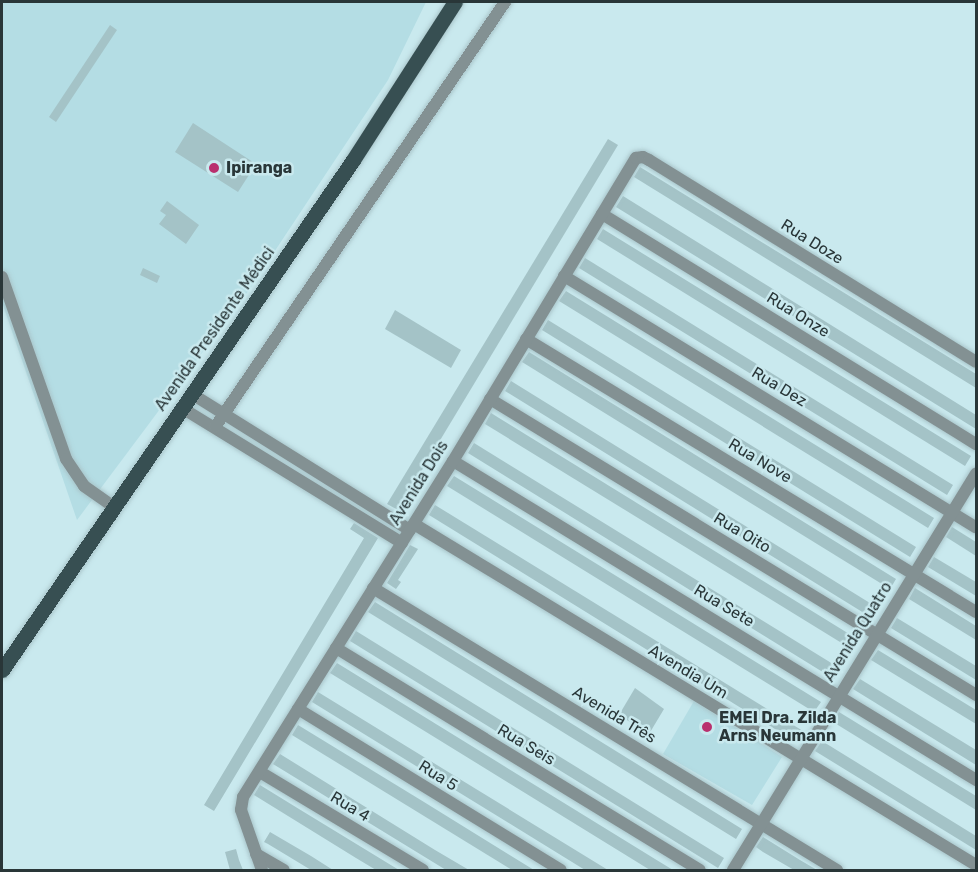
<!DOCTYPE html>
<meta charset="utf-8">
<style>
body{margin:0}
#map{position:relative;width:978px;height:872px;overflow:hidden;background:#c9e9ee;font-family:Rubik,sans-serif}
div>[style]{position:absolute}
.built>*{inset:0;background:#b4dde4}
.building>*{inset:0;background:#a4c3c7}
.roads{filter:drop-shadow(0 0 2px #a9c5ca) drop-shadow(0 0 2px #a9c5ca)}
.minor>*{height:12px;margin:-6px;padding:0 6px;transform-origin:6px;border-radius:6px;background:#839193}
.primary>*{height:15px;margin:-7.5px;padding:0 7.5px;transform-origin:7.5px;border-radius:7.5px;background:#374f52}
.dots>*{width:16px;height:16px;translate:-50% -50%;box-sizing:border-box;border:3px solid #c9e9ee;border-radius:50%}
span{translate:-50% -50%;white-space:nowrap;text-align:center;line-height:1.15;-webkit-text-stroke:5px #c9e9ee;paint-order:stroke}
.poi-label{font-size:16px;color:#293638;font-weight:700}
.left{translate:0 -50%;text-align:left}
.street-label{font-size:16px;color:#293638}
.frame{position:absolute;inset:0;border:3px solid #293638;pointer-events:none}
</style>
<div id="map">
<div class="built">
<i style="clip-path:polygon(2px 2px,426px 2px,388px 80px,249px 290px,77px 520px,2px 302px)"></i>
<i style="clip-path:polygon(694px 701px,782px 757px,752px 805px,663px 754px)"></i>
</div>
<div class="building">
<i style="clip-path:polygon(110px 25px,117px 30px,56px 122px,49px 117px)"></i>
<i style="clip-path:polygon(193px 123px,256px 164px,238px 192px,175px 152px)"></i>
<i style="clip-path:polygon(608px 139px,618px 145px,398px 510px,387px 504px)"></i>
<i style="clip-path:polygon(640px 167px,976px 374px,976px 388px,634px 177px)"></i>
<i style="clip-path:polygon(623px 196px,976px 415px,976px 429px,616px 207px)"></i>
<i style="clip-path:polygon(167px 201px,199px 225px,186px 244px,159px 224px,166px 215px,160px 211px)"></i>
<i style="clip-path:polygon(603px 229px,971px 456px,965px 466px,597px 239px)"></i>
<i style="clip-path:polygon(585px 258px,953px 485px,947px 495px,579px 268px)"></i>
<i style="clip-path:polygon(143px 268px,160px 276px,157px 283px,140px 275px)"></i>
<i style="clip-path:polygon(566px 291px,934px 518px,928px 528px,559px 301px)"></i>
<i style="clip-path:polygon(395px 310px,461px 350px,451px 368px,385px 329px)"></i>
<i style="clip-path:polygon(548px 320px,916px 547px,910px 557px,542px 330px)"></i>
<i style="clip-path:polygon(529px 352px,896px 579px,890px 589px,522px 362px)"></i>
<i style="clip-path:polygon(511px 381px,878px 608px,872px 618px,505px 391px)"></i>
<i style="clip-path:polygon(491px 413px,859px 640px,853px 650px,485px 424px)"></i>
<i style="clip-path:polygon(474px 443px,841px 669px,834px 679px,468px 453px)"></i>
<i style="clip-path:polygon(454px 476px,821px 702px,814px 712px,447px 486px)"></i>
<i style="clip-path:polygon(435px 505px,803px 731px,796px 742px,429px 515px)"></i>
<i style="clip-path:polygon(354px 523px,378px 538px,214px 811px,204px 805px,364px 538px,350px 529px)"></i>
<i style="clip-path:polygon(952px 527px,976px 542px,976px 556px,946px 537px)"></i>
<i style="clip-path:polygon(410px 545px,418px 549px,398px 580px,401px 582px,396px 589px,387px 583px)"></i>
<i style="clip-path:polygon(934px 557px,976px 582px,976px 596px,928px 567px)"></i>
<i style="clip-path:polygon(915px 588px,976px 626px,976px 640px,909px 599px)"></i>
<i style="clip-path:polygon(375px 602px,742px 829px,736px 839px,368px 612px)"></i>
<i style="clip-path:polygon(897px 618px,976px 666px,976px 680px,891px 628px)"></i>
<i style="clip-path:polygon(356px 631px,724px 858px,718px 868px,350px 641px)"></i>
<i style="clip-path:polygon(878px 650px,976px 710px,976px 724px,871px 660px)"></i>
<i style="clip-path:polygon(337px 663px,655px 859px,673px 870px,650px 870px,431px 735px,330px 673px)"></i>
<i style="clip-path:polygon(860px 679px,976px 750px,976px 765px,853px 689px)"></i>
<i style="clip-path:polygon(635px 688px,664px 709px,649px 734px,619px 715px)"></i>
<i style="clip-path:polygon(318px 692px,476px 789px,608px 870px,585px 870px,312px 702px)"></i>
<i style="clip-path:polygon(839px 712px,976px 796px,976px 810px,833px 722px)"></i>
<i style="clip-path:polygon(298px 725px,424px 802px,534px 870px,512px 870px,292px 735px)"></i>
<i style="clip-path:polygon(822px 741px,976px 836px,976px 850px,815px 751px)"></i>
<i style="clip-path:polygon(280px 754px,435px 850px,469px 870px,446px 870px,273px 764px)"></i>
<i style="clip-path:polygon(260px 785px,299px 809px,399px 870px,376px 870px,356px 858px,254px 795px)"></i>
<i style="clip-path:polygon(270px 832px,311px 856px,333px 870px,311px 870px,268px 844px,264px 842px)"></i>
<i style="clip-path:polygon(763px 837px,800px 860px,817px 870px,794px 870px,763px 852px,756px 847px)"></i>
<i style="clip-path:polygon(236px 849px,239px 860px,243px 870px,230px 870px,225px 852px)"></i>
</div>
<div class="roads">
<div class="minor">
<i style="left:602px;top:214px;width:439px;rotate:31.6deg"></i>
<i style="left:564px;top:276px;width:482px;rotate:31.4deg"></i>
<i style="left:2px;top:277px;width:193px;rotate:70.6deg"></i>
<i style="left:66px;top:459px;width:32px;rotate:56deg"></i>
<i style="left:84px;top:486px;width:35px;rotate:35deg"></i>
<i style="left:526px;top:339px;width:526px;rotate:31.24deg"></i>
<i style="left:192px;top:394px;width:257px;rotate:32deg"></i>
<i style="left:490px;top:399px;width:569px;rotate:31.34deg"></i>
<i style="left:182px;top:408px;width:258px;rotate:31.5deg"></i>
<i style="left:215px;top:427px;width:515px;rotate:-55.69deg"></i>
<i style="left:453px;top:461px;width:613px;rotate:31.38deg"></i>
<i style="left:414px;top:524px;width:657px;rotate:31.25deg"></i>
<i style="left:373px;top:588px;width:543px;rotate:31.29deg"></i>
<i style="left:336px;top:648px;width:426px;rotate:31.4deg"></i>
<i style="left:298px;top:709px;width:308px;rotate:31.5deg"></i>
<i style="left:260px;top:772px;width:190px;rotate:31deg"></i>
<i style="left:256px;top:854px;width:32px;rotate:30deg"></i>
<i style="left:262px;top:870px;width:64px;rotate:-109.3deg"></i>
<i style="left:241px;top:810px;width:13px;rotate:-81deg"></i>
<i style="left:243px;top:797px;width:396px;rotate:-58deg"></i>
<i style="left:453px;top:461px;width:354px;rotate:-58.9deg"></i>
<i style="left:636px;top:158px;width:7px;rotate:-8deg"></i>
<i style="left:643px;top:157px;width:7px;rotate:27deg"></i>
<i style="left:649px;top:160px;width:384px;rotate:31.7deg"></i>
<i style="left:733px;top:870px;width:465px;rotate:-58.5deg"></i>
</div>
<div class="primary">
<i style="left:2px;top:670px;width:619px;rotate:-55.46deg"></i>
<i style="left:353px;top:160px;width:188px;rotate:-57.2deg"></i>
</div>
</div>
<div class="dots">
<i style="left:214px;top:168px;background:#b9306e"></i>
<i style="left:707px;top:727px;background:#b9306e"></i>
</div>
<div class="poi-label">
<span class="left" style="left:226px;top:168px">Ipiranga</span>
<span class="left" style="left:719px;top:727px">EMEI Dra. Zilda<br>Arns Neumann</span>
</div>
<div class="street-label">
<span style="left:812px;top:242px;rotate:32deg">Rua Doze</span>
<span style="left:798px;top:315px;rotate:32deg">Rua Onze</span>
<span style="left:215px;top:329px;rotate:-55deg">Avenida Presidente Médici</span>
<span style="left:779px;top:387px;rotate:31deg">Rua Dez</span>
<span style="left:760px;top:461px;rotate:31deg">Rua Nove</span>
<span style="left:419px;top:483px;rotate:-58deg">Avenida Dois</span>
<span style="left:742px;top:533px;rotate:31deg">Rua Oito</span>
<span style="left:724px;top:606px;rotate:31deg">Rua Sete</span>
<span style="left:858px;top:632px;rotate:-58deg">Avenida Quatro</span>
<span style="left:688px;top:672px;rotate:31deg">Avendia Um</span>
<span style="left:614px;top:715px;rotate:31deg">Avenida Três</span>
<span style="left:526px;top:745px;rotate:31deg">Rua Seis</span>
<span style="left:438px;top:776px;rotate:32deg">Rua 5</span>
<span style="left:350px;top:807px;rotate:31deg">Rua 4</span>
</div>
<div class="frame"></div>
</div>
